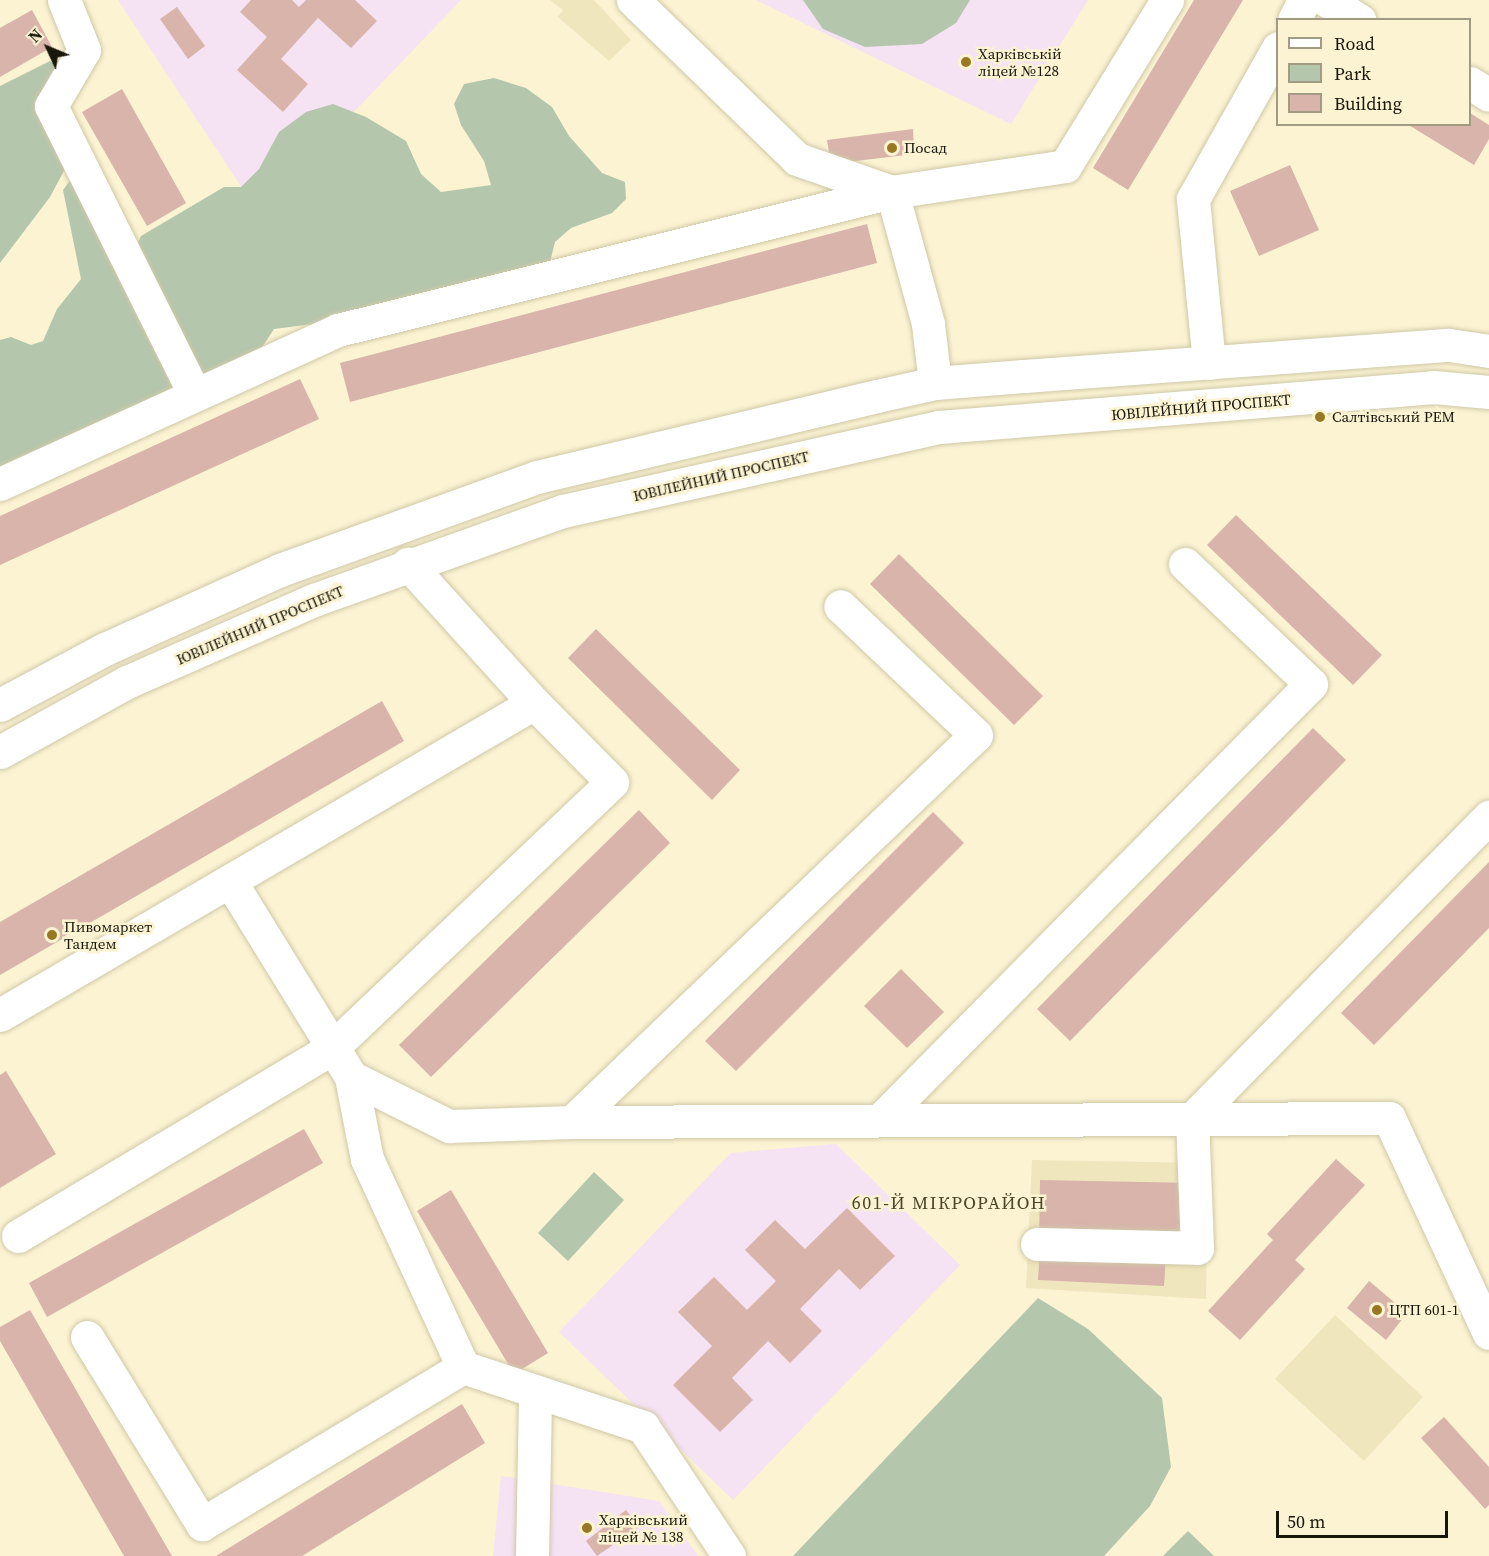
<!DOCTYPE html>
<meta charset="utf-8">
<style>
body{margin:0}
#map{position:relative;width:1489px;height:1556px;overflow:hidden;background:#fbf3d2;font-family:"Source Serif 4",serif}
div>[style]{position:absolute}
.built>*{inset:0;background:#f0e6bd}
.education>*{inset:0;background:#f5e2f3}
.green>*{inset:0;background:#b4c6ac}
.building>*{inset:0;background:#d8b4ab}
.roads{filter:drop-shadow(0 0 2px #cfc8a7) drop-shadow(0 0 2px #cfc8a7)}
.minor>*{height:33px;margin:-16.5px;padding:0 16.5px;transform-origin:16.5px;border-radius:16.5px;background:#fff}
.major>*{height:33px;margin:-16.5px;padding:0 16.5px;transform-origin:16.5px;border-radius:16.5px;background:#fff}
.dots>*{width:16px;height:16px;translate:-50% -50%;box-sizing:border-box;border:3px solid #fbf3d2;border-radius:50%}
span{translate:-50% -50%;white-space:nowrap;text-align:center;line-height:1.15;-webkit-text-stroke:5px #fbf3d2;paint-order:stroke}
.poi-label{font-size:15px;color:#19170b}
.left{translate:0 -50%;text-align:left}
.street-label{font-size:15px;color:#19170b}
.quarter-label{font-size:18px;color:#4c4629;letter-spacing:1.5px}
.legend{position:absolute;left:1276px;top:18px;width:195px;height:108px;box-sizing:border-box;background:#fbf3d2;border:2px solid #a19b82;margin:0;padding:8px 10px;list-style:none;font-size:18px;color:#19170b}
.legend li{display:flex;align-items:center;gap:12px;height:30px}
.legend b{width:30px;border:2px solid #a19b82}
.north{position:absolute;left:18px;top:18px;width:60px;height:60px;-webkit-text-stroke:4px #fbf3d2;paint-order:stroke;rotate:314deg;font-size:16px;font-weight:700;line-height:24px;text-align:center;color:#19170b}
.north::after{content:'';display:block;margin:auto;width:21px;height:27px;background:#19170b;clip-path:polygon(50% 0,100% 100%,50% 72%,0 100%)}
.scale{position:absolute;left:1276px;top:1511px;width:172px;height:27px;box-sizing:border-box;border:3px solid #19170b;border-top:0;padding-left:8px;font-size:18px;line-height:21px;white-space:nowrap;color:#19170b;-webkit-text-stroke:4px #fbf3d2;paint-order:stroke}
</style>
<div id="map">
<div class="built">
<i style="clip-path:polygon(550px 0,594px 0,631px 40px,609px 61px,558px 17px,563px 10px)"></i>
<i style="clip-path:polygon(1032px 1160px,1208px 1163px,1206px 1299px,1026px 1288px)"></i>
<i style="clip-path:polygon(1335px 1315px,1423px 1397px,1364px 1461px,1275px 1379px)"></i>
</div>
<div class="education">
<i style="clip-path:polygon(118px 0,461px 0,258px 212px)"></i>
<i style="clip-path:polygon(756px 0,1088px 0,1011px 124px)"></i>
<i style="clip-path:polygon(836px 1144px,960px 1265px,733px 1500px,559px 1332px,731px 1153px)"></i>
<i style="clip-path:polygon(501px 1476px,659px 1501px,698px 1556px,493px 1556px)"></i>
</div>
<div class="green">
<i style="clip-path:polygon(803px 0,970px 0,956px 23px,922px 44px,865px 47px,823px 29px)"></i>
<i style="clip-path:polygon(50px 61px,59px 68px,66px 167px,50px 197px,0 263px,0 86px)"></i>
<i style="clip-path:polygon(494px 78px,526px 88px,552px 107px,569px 136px,602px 173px,625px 182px,626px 199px,612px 213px,571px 228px,555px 242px,550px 262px,337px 321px,274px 329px,259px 352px,196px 384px,133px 254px,141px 236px,224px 187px,241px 187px,259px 169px,279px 132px,306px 112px,333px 104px,366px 117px,406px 141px,421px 174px,441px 192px,491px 185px,484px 161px,461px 125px,454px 104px,464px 84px)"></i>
<i style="clip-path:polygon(75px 174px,186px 389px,0 476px,0 340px,11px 337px,31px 345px,43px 341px,57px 309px,81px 279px,63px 190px)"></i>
<i style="clip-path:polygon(594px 1172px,624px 1200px,568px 1261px,538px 1233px)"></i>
<i style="clip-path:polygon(1038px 1298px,1088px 1329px,1162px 1398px,1171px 1467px,1150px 1506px,1116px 1543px,1104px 1556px,793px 1556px)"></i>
<i style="clip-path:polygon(1188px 1531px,1214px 1556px,1163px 1556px)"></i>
</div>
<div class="building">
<i style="clip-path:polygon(251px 0,292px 0,299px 7px,306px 0,355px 0,377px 21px,351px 48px,318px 18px,281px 59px,308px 84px,283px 112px,237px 70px,267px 37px,240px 12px)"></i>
<i style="clip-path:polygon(1194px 0,1243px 0,1128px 190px,1093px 168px)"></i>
<i style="clip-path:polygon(177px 7px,205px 46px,188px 59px,160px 19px)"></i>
<i style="clip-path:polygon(32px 10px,52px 47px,0 77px,0 28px)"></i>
<i style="clip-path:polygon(122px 89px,186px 203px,147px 226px,82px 112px)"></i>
<i style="clip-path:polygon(1470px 113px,1489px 125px,1489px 139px,1474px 165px,1407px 124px,1470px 124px)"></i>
<i style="clip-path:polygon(913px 129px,914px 154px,831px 164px,827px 140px)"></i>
<i style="clip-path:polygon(1290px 165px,1319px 230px,1259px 256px,1230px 191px)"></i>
<i style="clip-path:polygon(867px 224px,877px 263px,350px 402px,340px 363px)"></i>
<i style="clip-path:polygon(300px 379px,319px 419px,0 565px,0 516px)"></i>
<i style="clip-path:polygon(1236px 515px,1382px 655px,1353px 685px,1207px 545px)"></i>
<i style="clip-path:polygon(899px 554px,1043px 696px,1014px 725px,870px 584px)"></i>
<i style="clip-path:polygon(596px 629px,740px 770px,712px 800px,568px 658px)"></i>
<i style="clip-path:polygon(382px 701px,404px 741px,0 975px,0 922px)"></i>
<i style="clip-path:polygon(1313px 728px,1346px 760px,1070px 1041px,1037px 1009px)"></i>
<i style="clip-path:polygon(639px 810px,670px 843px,431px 1077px,399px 1045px)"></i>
<i style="clip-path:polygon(933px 812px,964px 843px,736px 1071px,705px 1041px)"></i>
<i style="clip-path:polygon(1489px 862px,1489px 928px,1374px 1045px,1341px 1013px)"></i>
<i style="clip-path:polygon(901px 969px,944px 1012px,907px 1048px,864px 1006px)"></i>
<i style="clip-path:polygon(6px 1071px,56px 1154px,0 1188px,0 1075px)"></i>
<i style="clip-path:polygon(304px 1129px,323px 1163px,47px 1317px,29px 1283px)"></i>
<i style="clip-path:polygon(1336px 1159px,1365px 1185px,1295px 1260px,1305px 1269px,1240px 1340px,1208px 1311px,1273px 1240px,1267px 1234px)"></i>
<i style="clip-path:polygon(1040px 1180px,1194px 1183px,1192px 1242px,1039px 1239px)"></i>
<i style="clip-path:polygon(451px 1190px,548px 1353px,514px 1374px,417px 1211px)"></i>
<i style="clip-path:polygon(847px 1208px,895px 1256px,860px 1290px,839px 1269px,800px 1309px,822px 1331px,790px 1363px,768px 1341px,732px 1378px,753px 1400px,720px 1432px,673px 1385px,712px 1346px,678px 1312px,714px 1277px,747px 1310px,776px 1281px,745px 1250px,775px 1220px,805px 1249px)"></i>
<i style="clip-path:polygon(1040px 1250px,1166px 1257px,1164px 1286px,1038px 1280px)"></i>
<i style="clip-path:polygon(1369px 1281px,1407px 1313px,1386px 1340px,1347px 1308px)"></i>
<i style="clip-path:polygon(30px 1310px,114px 1456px,172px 1556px,124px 1556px,0 1341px,0 1327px)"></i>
<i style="clip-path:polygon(462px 1404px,485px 1443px,302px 1556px,216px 1556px)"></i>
<i style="clip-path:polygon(1444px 1417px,1489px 1467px,1489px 1505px,1485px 1509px,1421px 1438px)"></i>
<i style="clip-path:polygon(626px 1510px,639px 1527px,597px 1556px,586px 1541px)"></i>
</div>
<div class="roads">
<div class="minor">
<i style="left:64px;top:0;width:54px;rotate:68.2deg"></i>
<i style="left:84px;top:50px;width:65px;rotate:120.5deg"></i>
<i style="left:51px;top:106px;width:321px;rotate:63.5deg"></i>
<i style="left:633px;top:0;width:228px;rotate:44.1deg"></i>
<i style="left:797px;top:159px;width:101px;rotate:19.2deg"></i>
<i style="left:892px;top:192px;width:137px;rotate:74.7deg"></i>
<i style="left:928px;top:324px;width:59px;rotate:83.2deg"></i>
<i style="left:1326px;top:0;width:39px;rotate:31deg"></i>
<i style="left:1294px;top:20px;width:22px;rotate:-63deg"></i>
<i style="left:1470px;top:83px;width:22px;rotate:32deg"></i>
<i style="left:1209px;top:363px;width:165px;rotate:-95.6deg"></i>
<i style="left:1193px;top:199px;width:173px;rotate:-60.6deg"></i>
<i style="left:0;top:484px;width:371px;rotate:-24.5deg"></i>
<i style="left:338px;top:330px;width:571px;rotate:-13.99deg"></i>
<i style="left:892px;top:192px;width:175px;rotate:-8.5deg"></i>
<i style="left:1065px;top:166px;width:195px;rotate:-58.4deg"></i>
<i style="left:230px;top:881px;width:230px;rotate:58.3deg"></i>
<i style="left:351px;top:1077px;width:110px;rotate:26.6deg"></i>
<i style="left:449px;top:1126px;width:123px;rotate:-1.9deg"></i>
<i style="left:572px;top:1122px;width:817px;rotate:-0.28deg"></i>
<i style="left:1389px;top:1118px;width:237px;rotate:65.1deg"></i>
<i style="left:0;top:1015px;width:618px;rotate:-30.3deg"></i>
<i style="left:534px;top:703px;width:188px;rotate:-132.2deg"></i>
<i style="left:351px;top:1077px;width:84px;rotate:79deg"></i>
<i style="left:367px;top:1159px;width:229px;rotate:65.2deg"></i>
<i style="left:463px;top:1367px;width:190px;rotate:18.4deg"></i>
<i style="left:643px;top:1427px;width:155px;rotate:56.3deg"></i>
<i style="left:880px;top:1120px;width:613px;rotate:-45.33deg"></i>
<i style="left:1311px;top:684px;width:174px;rotate:-136.4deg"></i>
<i style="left:572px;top:1122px;width:559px;rotate:-43.77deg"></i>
<i style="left:976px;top:735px;width:187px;rotate:-136.5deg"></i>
<i style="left:18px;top:1236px;width:366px;rotate:-30.9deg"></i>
<i style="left:332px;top:1048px;width:386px;rotate:-43.5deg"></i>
<i style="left:612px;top:782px;width:111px;rotate:-134.6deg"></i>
<i style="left:1037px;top:1244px;width:160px;rotate:1.4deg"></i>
<i style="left:1197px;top:1248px;width:129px;rotate:-92.2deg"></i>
<i style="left:1192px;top:1119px;width:424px;rotate:-45.5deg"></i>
<i style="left:87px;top:1337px;width:220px;rotate:58.4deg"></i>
<i style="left:202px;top:1524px;width:305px;rotate:-31deg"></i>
<i style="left:532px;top:1556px;width:162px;rotate:-88.9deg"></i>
</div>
<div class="major">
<i style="left:0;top:705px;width:119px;rotate:-28.1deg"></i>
<i style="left:105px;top:649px;width:192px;rotate:-24.3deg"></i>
<i style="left:280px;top:570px;width:273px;rotate:-19.9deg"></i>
<i style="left:537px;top:477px;width:350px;rotate:-13.4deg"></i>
<i style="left:877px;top:396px;width:59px;rotate:-12.6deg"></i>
<i style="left:935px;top:383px;width:89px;rotate:-4.5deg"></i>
<i style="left:1024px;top:376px;width:426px;rotate:-4.2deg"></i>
<i style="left:1449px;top:345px;width:40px;rotate:8.5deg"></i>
<i style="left:0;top:752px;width:145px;rotate:-28.9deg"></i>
<i style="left:127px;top:682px;width:204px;rotate:-23.7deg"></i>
<i style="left:314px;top:600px;width:264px;rotate:-19.7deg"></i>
<i style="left:563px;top:511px;width:385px;rotate:-12.6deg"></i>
<i style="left:939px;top:427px;width:496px;rotate:-4.6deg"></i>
<i style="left:1433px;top:387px;width:56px;rotate:5.1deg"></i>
</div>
</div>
<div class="dots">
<i style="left:966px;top:62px;background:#987821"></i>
<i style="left:892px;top:148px;background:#987821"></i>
<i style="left:1320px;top:417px;background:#987821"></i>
<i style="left:52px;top:935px;background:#987821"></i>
<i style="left:1377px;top:1310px;background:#987821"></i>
<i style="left:587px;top:1528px;background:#987821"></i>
</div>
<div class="poi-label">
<span class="left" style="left:978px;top:62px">Харківській<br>ліцей №128</span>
<span class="left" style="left:904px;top:148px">Посад</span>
<span class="left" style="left:1332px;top:417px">Салтівський РЕМ</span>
<span class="left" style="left:64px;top:935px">Пивомаркет<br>Тандем</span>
<span class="left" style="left:1389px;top:1310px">ЦТП 601-1</span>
<span class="left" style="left:599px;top:1528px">Харківський<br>ліцей № 138</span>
</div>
<div class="street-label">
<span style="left:1201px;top:407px;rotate:-5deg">ЮВІЛЕЙНИЙ ПРОСПЕКТ</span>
<span style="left:721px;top:476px;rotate:-13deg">ЮВІЛЕЙНИЙ ПРОСПЕКТ</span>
<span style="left:260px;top:625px;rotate:-23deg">ЮВІЛЕЙНИЙ ПРОСПЕКТ</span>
</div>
<div class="quarter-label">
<span style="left:949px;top:1203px">601-Й МІКРОРАЙОН</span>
</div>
<ul class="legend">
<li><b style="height:8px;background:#fff"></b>Road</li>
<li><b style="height:16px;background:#b4c6ac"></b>Park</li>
<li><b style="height:16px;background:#d8b4ab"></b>Building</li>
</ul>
<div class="north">N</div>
<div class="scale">50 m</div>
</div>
